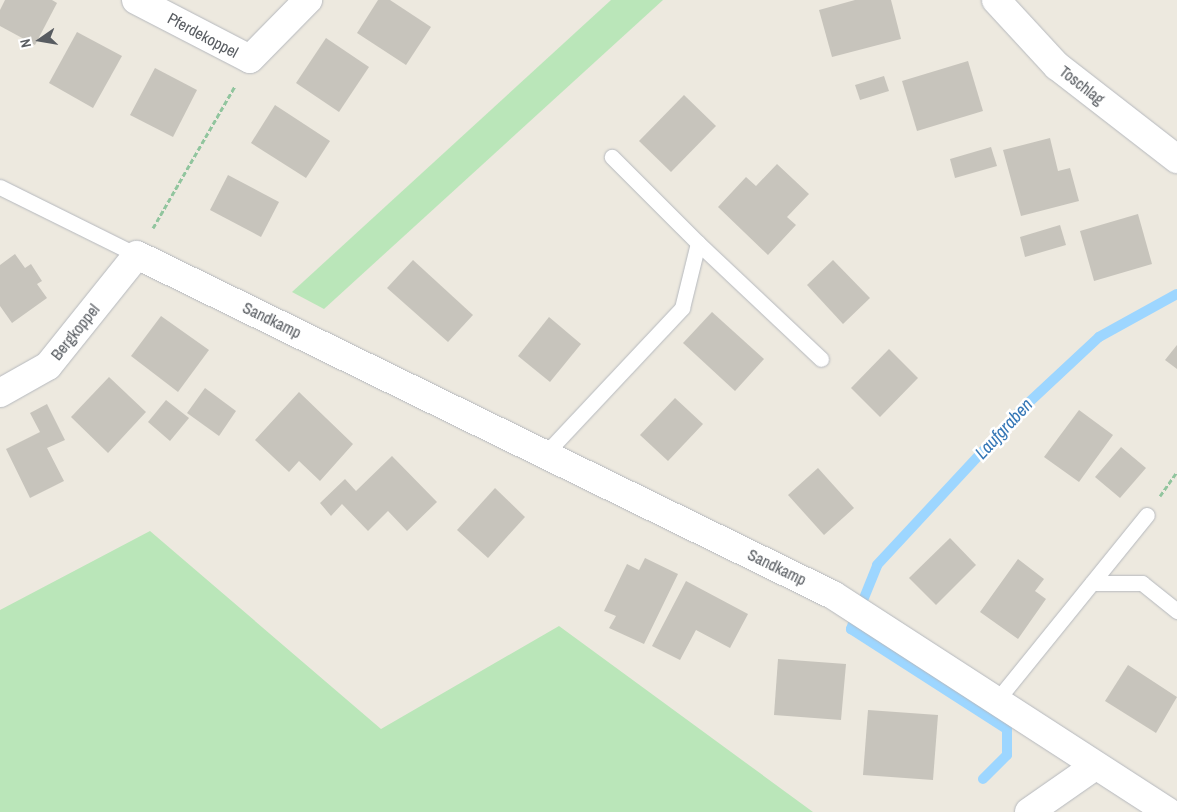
<!DOCTYPE html>
<style>
body{margin:0}
#map{position:relative;width:1177px;height:812px;overflow:hidden;background:#ede9df;font-family:"Archivo Narrow",sans-serif}
div>[style]{position:absolute}
.green>*{inset:0;background:#bae6b9}
.stream>*{height:10px;margin:-5px;padding:0 5px;transform-origin:5px;border-radius:5px;background:#9dd6ff}
.building>*{inset:0;background:#c7c4bc}
.path>*{height:3px;margin-top:-1.5px;transform-origin:0;background:repeating-linear-gradient(90deg,#91c59e 0 5px,transparent 0 7.5px)}
.roads{filter:drop-shadow(0 0 1px #b5b8bd) drop-shadow(0 0 1px #b5b8bd)}
.service>*{height:15px;margin:-7.5px;padding:0 7.5px;transform-origin:7.5px;border-radius:7.5px;background:#fff}
.minor>*{height:28px;margin:-14px;padding:0 14px;transform-origin:14px;border-radius:14px;background:#fff}
span{translate:-50% -50%;white-space:nowrap;text-align:center;line-height:1.15;-webkit-text-stroke:5px #fff;paint-order:stroke}
.street-label{font-size:16px;color:#585c61}
.water-label{font-size:18px;color:#3577b6;font-style:italic}
.north{position:absolute;left:15px;top:15px;width:50px;height:50px;-webkit-text-stroke:4px #fff;paint-order:stroke;rotate:257deg;font-size:14px;font-weight:700;line-height:20px;text-align:center;color:#585c61}
.north::after{content:'';display:block;margin:auto;width:18px;height:22px;background:#585c61;clip-path:polygon(50% 0,100% 100%,50% 72%,0 100%)}
</style>
<div id="map">
<div class="green">
<i style="clip-path:polygon(611px 0,663px 0,324px 309px,292px 292px)"></i>
<i style="clip-path:polygon(150px 531px,381px 729px,559px 626px,813px 812px,0 812px,0 610px)"></i>
</div>
<div class="stream">
<i style="left:864px;top:598px;width:35px;rotate:-68deg"></i>
<i style="left:877px;top:565px;width:217px;rotate:-47.1deg"></i>
<i style="left:1025px;top:406px;width:101px;rotate:-43deg"></i>
<i style="left:1099px;top:337px;width:89px;rotate:-28.9deg"></i>
<i style="left:855px;top:618px;width:12px;rotate:110deg"></i>
<i style="left:851px;top:629px;width:185px;rotate:32.7deg"></i>
<i style="left:1007px;top:729px;width:26px;rotate:90deg"></i>
<i style="left:1007px;top:755px;width:34px;rotate:135deg"></i>
</div>
<div class="building">
<i style="clip-path:polygon(5px 0,52px 0,57px 3px,35px 45px,0 26px,0 10px)"></i>
<i style="clip-path:polygon(378px 0,390px 0,431px 27px,406px 65px,357px 33px)"></i>
<i style="clip-path:polygon(855px 0,891px 0,901px 39px,832px 57px,819px 10px)"></i>
<i style="clip-path:polygon(77px 32px,122px 56px,93px 108px,49px 83px)"></i>
<i style="clip-path:polygon(326px 38px,369px 67px,339px 112px,296px 83px)"></i>
<i style="clip-path:polygon(968px 61px,983px 111px,917px 131px,902px 81px)"></i>
<i style="clip-path:polygon(155px 68px,197px 90px,173px 137px,130px 115px)"></i>
<i style="clip-path:polygon(884px 76px,889px 91px,860px 100px,855px 85px)"></i>
<i style="clip-path:polygon(684px 95px,716px 126px,671px 172px,639px 141px)"></i>
<i style="clip-path:polygon(275px 105px,330px 141px,306px 178px,251px 143px)"></i>
<i style="clip-path:polygon(1050px 138px,1058px 171px,1070px 168px,1079px 201px,1021px 216px,1003px 150px)"></i>
<i style="clip-path:polygon(991px 147px,997px 166px,955px 178px,950px 159px)"></i>
<i style="clip-path:polygon(777px 164px,809px 194px,787px 217px,796px 225px,768px 255px,718px 207px,746px 177px,756px 186px)"></i>
<i style="clip-path:polygon(228px 175px,279px 202px,261px 237px,210px 210px)"></i>
<i style="clip-path:polygon(1138px 214px,1152px 264px,1094px 281px,1080px 231px)"></i>
<i style="clip-path:polygon(1060px 225px,1066px 245px,1025px 257px,1020px 237px)"></i>
<i style="clip-path:polygon(15px 254px,25px 268px,31px 264px,42px 281px,37px 284px,47px 298px,12px 323px,0 306px,0 265px)"></i>
<i style="clip-path:polygon(413px 260px,473px 315px,448px 342px,387px 288px)"></i>
<i style="clip-path:polygon(833px 260px,870px 298px,843px 324px,807px 285px)"></i>
<i style="clip-path:polygon(712px 312px,764px 359px,735px 391px,683px 343px)"></i>
<i style="clip-path:polygon(161px 316px,209px 350px,178px 392px,131px 356px)"></i>
<i style="clip-path:polygon(549px 317px,581px 344px,550px 382px,518px 356px)"></i>
<i style="clip-path:polygon(1177px 345px,1177px 369px,1165px 360px)"></i>
<i style="clip-path:polygon(889px 349px,918px 378px,880px 417px,851px 388px)"></i>
<i style="clip-path:polygon(109px 377px,146px 412px,108px 453px,71px 417px)"></i>
<i style="clip-path:polygon(205px 388px,236px 411px,219px 436px,187px 413px)"></i>
<i style="clip-path:polygon(299px 392px,353px 444px,320px 481px,299px 461px,289px 472px,255px 440px)"></i>
<i style="clip-path:polygon(675px 398px,703px 424px,668px 461px,640px 435px)"></i>
<i style="clip-path:polygon(166px 400px,189px 418px,170px 441px,148px 422px)"></i>
<i style="clip-path:polygon(47px 404px,65px 440px,47px 448px,64px 481px,30px 498px,6px 449px,40px 432px,30px 413px)"></i>
<i style="clip-path:polygon(1079px 410px,1113px 435px,1079px 482px,1044px 457px)"></i>
<i style="clip-path:polygon(1121px 447px,1146px 468px,1120px 498px,1095px 477px)"></i>
<i style="clip-path:polygon(392px 456px,437px 502px,407px 531px,388px 511px,368px 531px,342px 504px,331px 516px,320px 503px,345px 479px,356px 491px)"></i>
<i style="clip-path:polygon(818px 468px,854px 508px,824px 535px,788px 495px)"></i>
<i style="clip-path:polygon(495px 488px,525px 517px,488px 558px,457px 530px)"></i>
<i style="clip-path:polygon(950px 538px,976px 565px,936px 605px,909px 578px)"></i>
<i style="clip-path:polygon(645px 558px,678px 574px,644px 644px,609px 628px,616px 616px,604px 611px,627px 564px,639px 570px)"></i>
<i style="clip-path:polygon(1018px 559px,1044px 579px,1035px 591px,1046px 599px,1018px 639px,980px 612px)"></i>
<i style="clip-path:polygon(686px 581px,748px 614px,730px 648px,696px 630px,680px 660px,652px 646px)"></i>
<i style="clip-path:polygon(778px 659px,846px 664px,841px 720px,774px 715px)"></i>
<i style="clip-path:polygon(1128px 665px,1177px 697px,1156px 733px,1105px 701px)"></i>
<i style="clip-path:polygon(868px 710px,938px 715px,933px 780px,863px 775px)"></i>
</div>
<div class="path">
<i style="left:153px;top:228px;width:164px;rotate:-60deg"></i>
<i style="left:1160px;top:496px;width:29px;rotate:-55deg"></i>
</div>
<div class="roads">
<div class="service">
<i style="left:0;top:187px;width:153px;rotate:26.4deg"></i>
<i style="left:698px;top:243px;width:169px;rotate:43.3deg"></i>
<i style="left:546px;top:453px;width:199px;rotate:-46.8deg"></i>
<i style="left:682px;top:308px;width:67px;rotate:-76.2deg"></i>
<i style="left:698px;top:243px;width:122px;rotate:-135deg"></i>
<i style="left:1092px;top:583px;width:50px"></i>
<i style="left:1142px;top:583px;width:45px;rotate:38.7deg"></i>
<i style="left:997px;top:700px;width:238px;rotate:-51deg"></i>
</div>
<div class="minor">
<i style="left:136px;top:0;width:128px;rotate:27.4deg"></i>
<i style="left:250px;top:59px;width:83px;rotate:-45.5deg"></i>
<i style="left:996px;top:0;width:90px;rotate:47.3deg"></i>
<i style="left:1057px;top:66px;width:152px;rotate:37.8deg"></i>
<i style="left:0;top:393px;width:55px;rotate:-29.4deg"></i>
<i style="left:48px;top:366px;width:142px;rotate:-51.3deg"></i>
<i style="left:137px;top:255px;width:775px;rotate:26.04deg"></i>
<i style="left:833px;top:595px;width:399px;rotate:32.9deg"></i>
<i style="left:1029px;top:812px;width:80px;rotate:-34.9deg"></i>
</div>
</div>
<div class="street-label">
<span style="left:203px;top:35px;rotate:28deg">Pferdekoppel</span>
<span style="left:1082px;top:85px;rotate:38deg">Toschlag</span>
<span style="left:272px;top:320px;rotate:26deg">Sandkamp</span>
<span style="left:75px;top:332px;rotate:-51deg">Bergkoppel</span>
<span style="left:777px;top:567px;rotate:26deg">Sandkamp</span>
</div>
<div class="water-label">
<span style="left:1004px;top:429px;rotate:-47deg">Laufgraben</span>
</div>
<div class="north">N</div>
</div>
